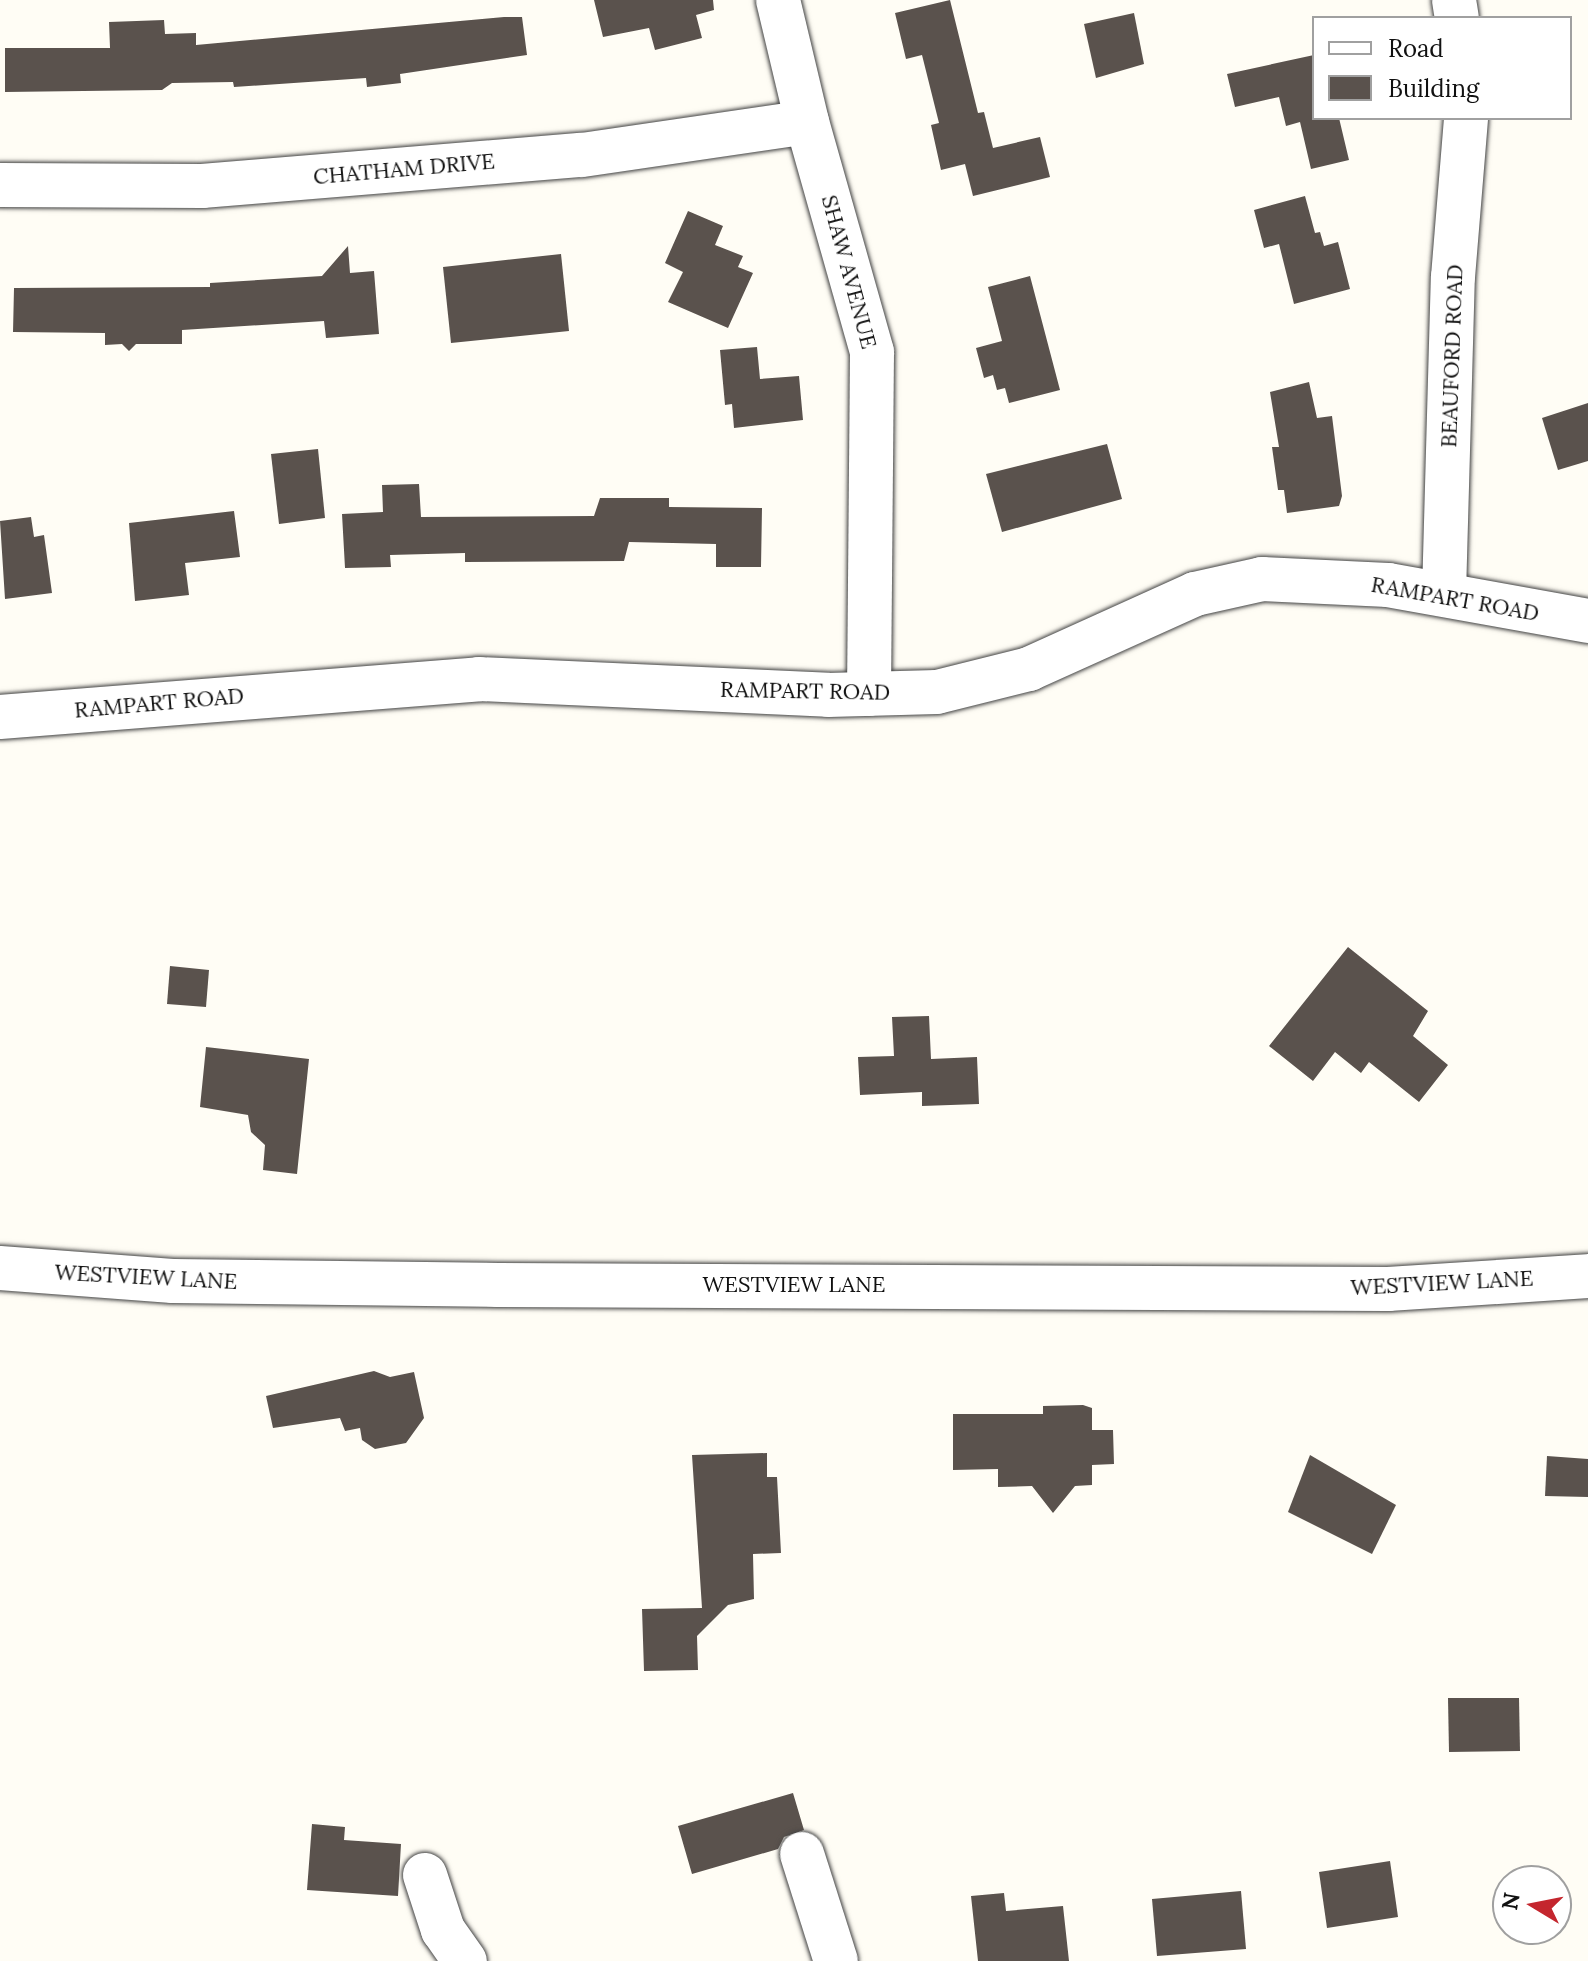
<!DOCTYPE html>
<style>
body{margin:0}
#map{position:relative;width:1588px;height:1961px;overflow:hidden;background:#fffdf5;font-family:Lora,serif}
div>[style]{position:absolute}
.building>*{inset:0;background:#5a524d}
.roads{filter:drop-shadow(0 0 2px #444) drop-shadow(0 0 2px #444)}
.minor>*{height:44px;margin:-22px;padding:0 22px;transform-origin:22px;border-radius:22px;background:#fff}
span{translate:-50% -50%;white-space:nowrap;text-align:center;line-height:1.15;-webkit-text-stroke:8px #fff;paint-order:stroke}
.street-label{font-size:22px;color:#111}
.legend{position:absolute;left:1312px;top:16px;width:260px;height:104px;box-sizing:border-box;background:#fff;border:2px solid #a0a0a0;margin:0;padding:10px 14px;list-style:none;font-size:24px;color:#111}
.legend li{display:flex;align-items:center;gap:16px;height:40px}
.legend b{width:40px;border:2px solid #a0a0a0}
.north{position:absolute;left:1492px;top:1865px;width:80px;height:80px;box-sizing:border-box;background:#fff;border:2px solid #a0a0a0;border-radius:50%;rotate:280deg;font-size:22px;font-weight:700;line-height:32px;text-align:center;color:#111}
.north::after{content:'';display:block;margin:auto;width:28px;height:36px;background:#c4262e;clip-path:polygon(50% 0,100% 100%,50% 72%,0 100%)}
</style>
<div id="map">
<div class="building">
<i style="clip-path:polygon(594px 0,713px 0,714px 10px,696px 15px,702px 38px,655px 50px,649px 28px,603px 37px)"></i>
<i style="clip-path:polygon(950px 0,978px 113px,984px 112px,993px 148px,1040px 137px,1050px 177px,973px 196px,965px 164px,941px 170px,931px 125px,939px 123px,922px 55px,906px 59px,895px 13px)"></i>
<i style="clip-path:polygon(1134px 13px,1144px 64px,1096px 78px,1084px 24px)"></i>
<i style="clip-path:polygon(504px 17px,522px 17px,527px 55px,400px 74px,401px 83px,367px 87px,366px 78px,234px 87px,233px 82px,172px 83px,162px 90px,5px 92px,5px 48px,110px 48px,109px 22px,164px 20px,165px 34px,196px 33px,196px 45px)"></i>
<i style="clip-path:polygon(1314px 55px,1314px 118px,1339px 118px,1349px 160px,1311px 169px,1300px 122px,1286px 126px,1279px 97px,1235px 107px,1227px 74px)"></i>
<i style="clip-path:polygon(1305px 196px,1315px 233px,1320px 232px,1324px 246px,1338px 242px,1350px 289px,1294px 304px,1279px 244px,1264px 248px,1254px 210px)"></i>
<i style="clip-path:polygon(688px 211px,723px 226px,715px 245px,743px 256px,738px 267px,753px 273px,728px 328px,668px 302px,683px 272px,665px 263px)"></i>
<i style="clip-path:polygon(348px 246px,350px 273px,374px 271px,379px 334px,326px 338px,324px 321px,182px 330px,182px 344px,136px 344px,129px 351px,122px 344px,105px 345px,105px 333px,13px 332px,14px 288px,210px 287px,210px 283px,322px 276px)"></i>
<i style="clip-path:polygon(561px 254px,569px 331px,451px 343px,443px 267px)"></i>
<i style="clip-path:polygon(1030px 276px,1060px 390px,1009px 403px,1005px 388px,997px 390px,993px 375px,984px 378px,976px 348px,1002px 341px,988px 287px)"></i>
<i style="clip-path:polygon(757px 347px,760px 379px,799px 376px,803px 420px,734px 428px,732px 404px,725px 405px,720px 350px)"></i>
<i style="clip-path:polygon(1309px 382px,1317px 418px,1332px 416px,1342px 496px,1339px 506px,1287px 513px,1284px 490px,1278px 490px,1272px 447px,1279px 447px,1270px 392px)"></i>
<i style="clip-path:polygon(1588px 403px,1588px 461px,1558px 470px,1542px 418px)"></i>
<i style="clip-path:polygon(1107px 444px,1122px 499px,1002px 532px,986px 474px)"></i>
<i style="clip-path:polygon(318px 449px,325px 518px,279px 524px,271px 454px)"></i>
<i style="clip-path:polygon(419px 484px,421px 517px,594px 516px,600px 498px,669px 498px,669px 507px,762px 508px,761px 567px,716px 567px,716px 544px,629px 542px,624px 561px,465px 562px,465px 553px,390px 555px,391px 567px,345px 568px,342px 514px,383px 512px,382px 485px)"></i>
<i style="clip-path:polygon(234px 511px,240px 557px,185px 563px,189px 595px,135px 601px,129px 523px)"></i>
<i style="clip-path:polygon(31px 517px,34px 537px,44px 535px,52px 593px,5px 599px,0 521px)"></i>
<i style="clip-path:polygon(1348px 947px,1428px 1011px,1413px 1036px,1448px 1065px,1419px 1102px,1369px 1062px,1361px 1073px,1335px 1052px,1313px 1081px,1269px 1046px)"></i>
<i style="clip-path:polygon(170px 966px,209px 970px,206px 1007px,167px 1004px)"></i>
<i style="clip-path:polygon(929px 1016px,931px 1059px,977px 1057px,979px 1104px,922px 1106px,922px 1092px,860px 1095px,858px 1057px,894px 1056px,892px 1017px)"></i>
<i style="clip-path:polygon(206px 1047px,309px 1059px,297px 1174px,263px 1170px,265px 1145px,251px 1132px,248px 1115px,200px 1107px)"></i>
<i style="clip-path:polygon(374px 1371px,390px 1377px,414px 1372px,424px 1418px,406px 1443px,375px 1449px,362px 1440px,360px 1428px,345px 1431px,340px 1418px,273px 1428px,266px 1396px)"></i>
<i style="clip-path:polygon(1083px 1405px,1092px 1408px,1092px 1430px,1113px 1430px,1114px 1464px,1092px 1465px,1092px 1485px,1075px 1486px,1053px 1513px,1032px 1486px,998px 1487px,998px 1469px,953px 1470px,953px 1414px,1043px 1414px,1043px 1406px)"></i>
<i style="clip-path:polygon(767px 1453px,767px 1477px,777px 1477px,781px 1553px,753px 1554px,754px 1599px,728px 1605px,697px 1636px,698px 1670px,644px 1671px,642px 1609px,702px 1608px,692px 1455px)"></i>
<i style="clip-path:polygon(1310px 1455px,1396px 1505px,1372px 1554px,1288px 1512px)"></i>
<i style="clip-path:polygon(1547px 1456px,1588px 1459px,1588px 1497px,1545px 1496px)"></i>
<i style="clip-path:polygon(1448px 1698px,1519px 1698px,1520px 1751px,1449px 1752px)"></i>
<i style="clip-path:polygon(793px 1793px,804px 1830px,784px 1837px,778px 1849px,692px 1874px,678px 1826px)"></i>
<i style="clip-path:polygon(312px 1824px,345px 1827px,344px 1840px,401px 1844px,398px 1896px,307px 1890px)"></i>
<i style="clip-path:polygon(1390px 1861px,1398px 1917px,1327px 1928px,1319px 1872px)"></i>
<i style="clip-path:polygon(1241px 1891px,1246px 1949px,1157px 1956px,1152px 1899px)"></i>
<i style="clip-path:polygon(1004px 1893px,1006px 1911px,1063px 1906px,1069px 1961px,978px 1961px,971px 1896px)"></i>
</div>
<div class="roads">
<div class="minor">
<i style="left:778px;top:0;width:125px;rotate:76.6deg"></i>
<i style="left:807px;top:122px;width:239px;rotate:74.2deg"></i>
<i style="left:872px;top:352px;width:342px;rotate:90.5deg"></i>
<i style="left:1454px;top:0;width:18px;rotate:81deg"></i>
<i style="left:0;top:185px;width:202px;rotate:0.3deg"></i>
<i style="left:202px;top:186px;width:381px;rotate:-4.7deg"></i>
<i style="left:582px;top:155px;width:227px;rotate:-8.3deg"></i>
<i style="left:1444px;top:594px;width:317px;rotate:-88.4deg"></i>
<i style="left:1453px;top:277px;width:160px;rotate:-85.3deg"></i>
<i style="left:0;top:717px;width:481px;rotate:-4.5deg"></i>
<i style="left:479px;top:679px;width:349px;rotate:2.6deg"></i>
<i style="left:828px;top:695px;width:109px;rotate:-1.6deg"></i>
<i style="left:937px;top:692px;width:95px;rotate:-14deg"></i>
<i style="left:1029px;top:669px;width:182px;rotate:-24.3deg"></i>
<i style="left:1195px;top:594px;width:69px;rotate:-12.6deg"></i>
<i style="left:1262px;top:579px;width:126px;rotate:2.7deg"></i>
<i style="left:1388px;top:585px;width:203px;rotate:10.2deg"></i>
<i style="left:0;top:1268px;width:173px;rotate:4.3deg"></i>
<i style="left:173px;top:1281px;width:325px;rotate:0.7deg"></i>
<i style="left:498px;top:1285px;width:890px;rotate:0.26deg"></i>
<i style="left:1388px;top:1289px;width:200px;rotate:-3.7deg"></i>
<i style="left:802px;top:1854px;width:112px;rotate:72.4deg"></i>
<i style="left:425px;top:1875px;width:58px;rotate:71.9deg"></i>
<i style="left:443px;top:1930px;width:38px;rotate:55deg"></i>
</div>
</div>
<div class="street-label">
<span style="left:404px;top:169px;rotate:-5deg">CHATHAM DRIVE</span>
<span style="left:849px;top:272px;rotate:75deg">SHAW AVENUE</span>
<span style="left:1452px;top:356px;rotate:-88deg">BEAUFORD ROAD</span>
<span style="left:1455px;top:599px;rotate:10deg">RAMPART ROAD</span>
<span style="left:805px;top:691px;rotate:1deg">RAMPART ROAD</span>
<span style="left:159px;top:703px;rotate:-5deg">RAMPART ROAD</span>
<span style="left:146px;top:1277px;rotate:3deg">WESTVIEW LANE</span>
<span style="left:1442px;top:1283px;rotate:-3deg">WESTVIEW LANE</span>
<span style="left:794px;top:1285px">WESTVIEW LANE</span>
</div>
<ul class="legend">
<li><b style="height:10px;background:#fff"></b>Road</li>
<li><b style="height:22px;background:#5a524d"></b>Building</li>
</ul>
<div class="north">N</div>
</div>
